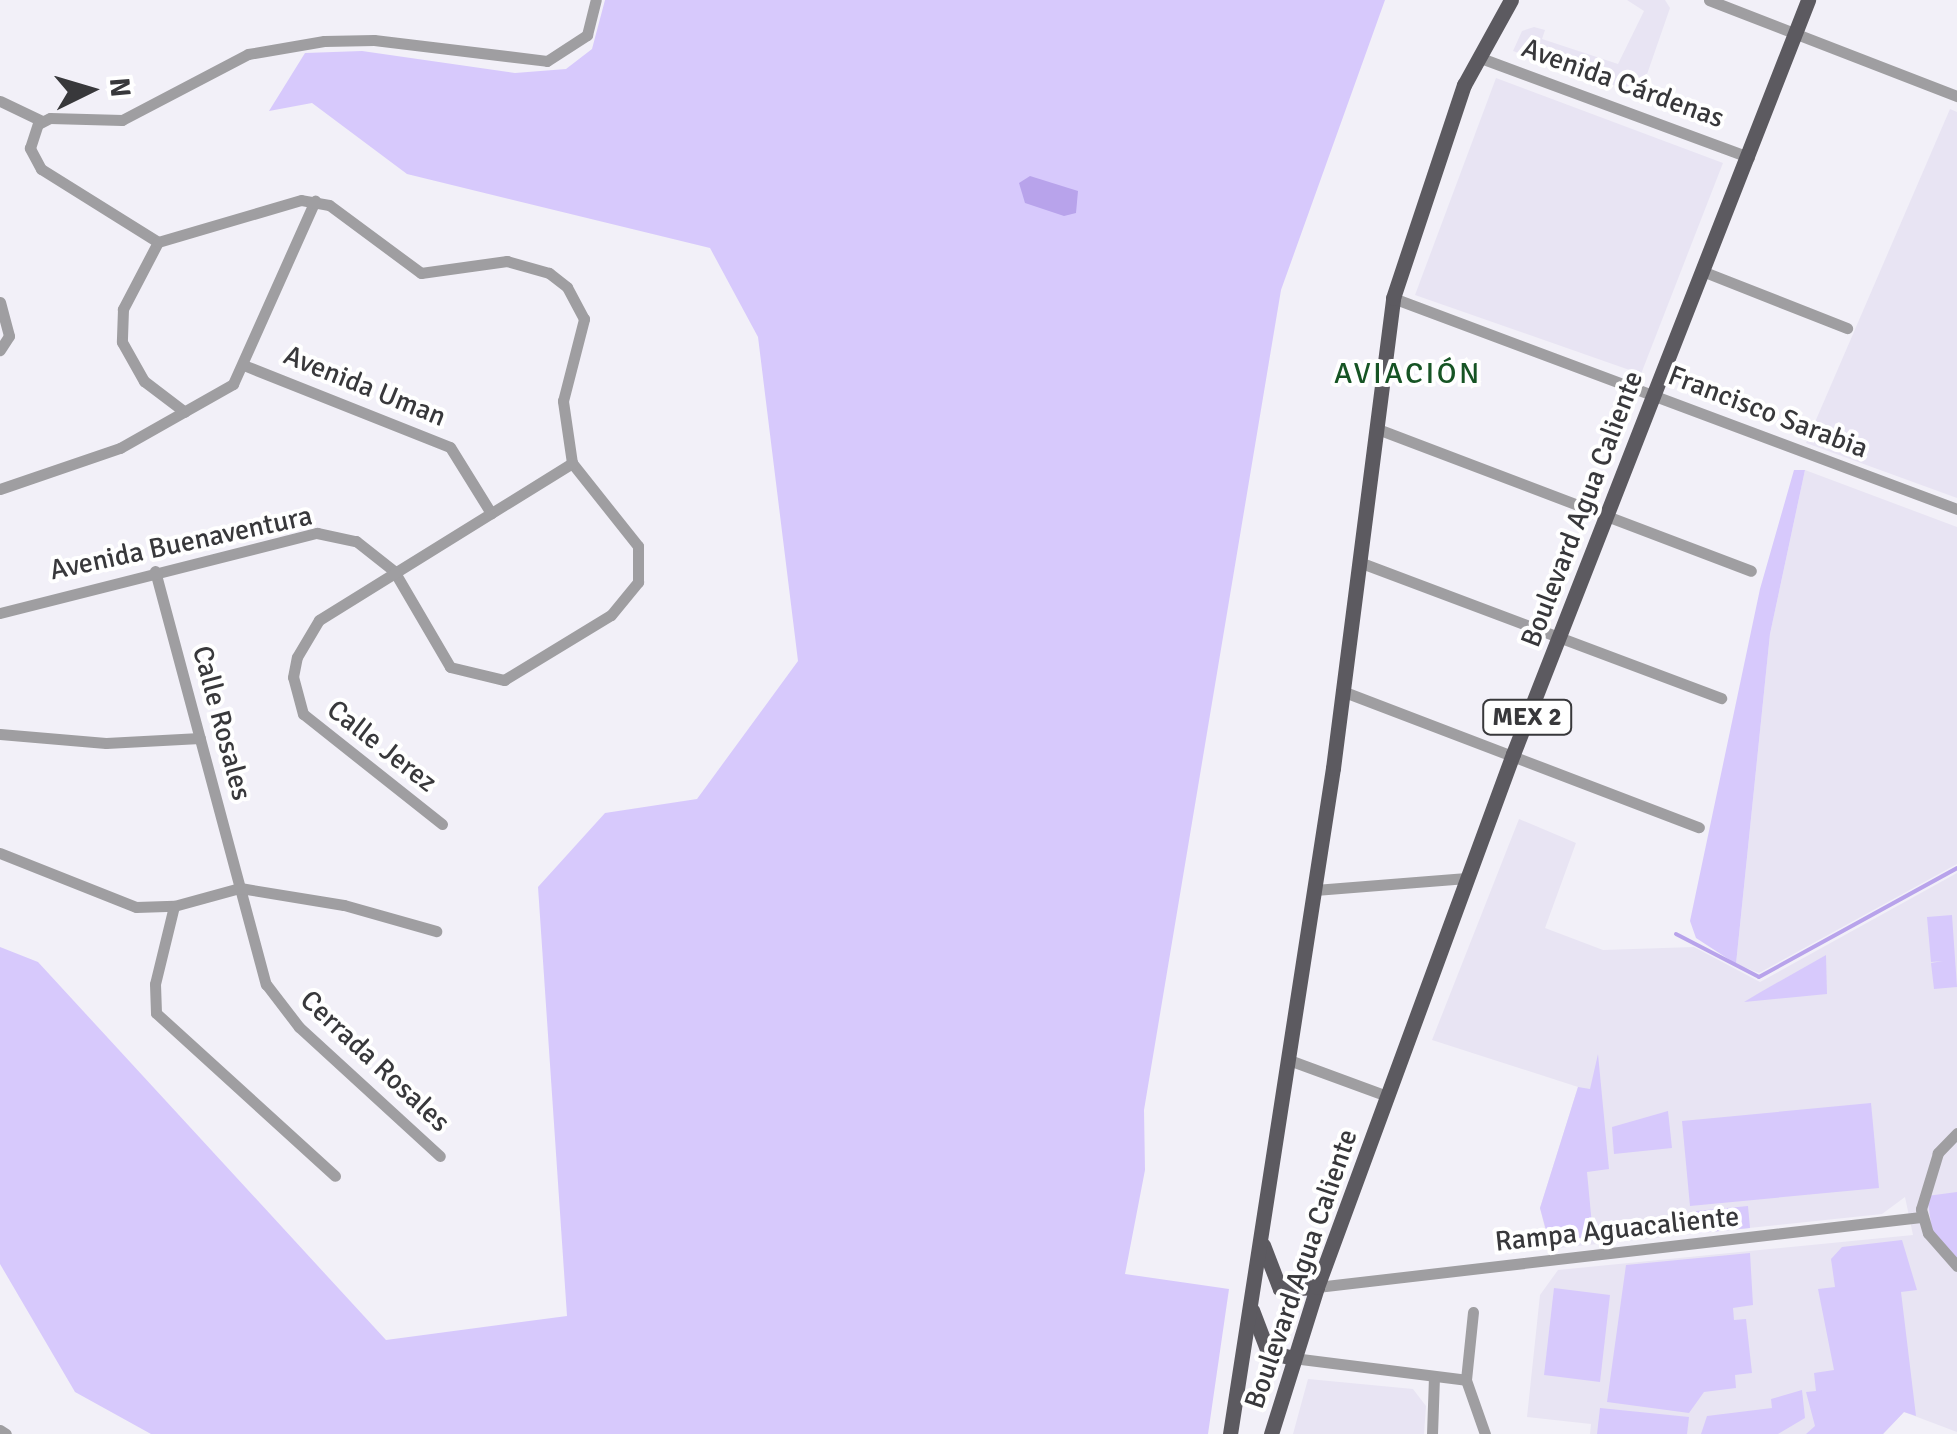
<!DOCTYPE html>
<meta charset="utf-8">
<style>
body{margin:0}
#map{position:relative;width:1957px;height:1434px;overflow:hidden;background:#f2f0f8;font-family:Signika,sans-serif}
div>[style]{position:absolute}
.built>*{inset:0;background:#e8e4f3}
.green>*{inset:0;background:#d7c9fc}
.water>*{inset:0;background:#b8a3eb}
.stream>*{height:4px;margin:-2px;padding:0 2px;transform-origin:2px;border-radius:2px;background:#b8a3eb}
.minor>*{height:11px;margin:-5.5px;padding:0 5.5px;transform-origin:5.5px;border-radius:5.5px;background:#9f9ea1}
.major>*{height:15px;margin:-7.5px;padding:0 7.5px;transform-origin:7.5px;border-radius:7.5px;background:#5c5a60}
span{translate:-50% -50%;white-space:nowrap;text-align:center;line-height:1.15;-webkit-text-stroke:8px #fff;paint-order:stroke}
.shield-label span{padding:2px 8px;background:#fff;border:2px solid;border-radius:8px;-webkit-text-stroke-width:0}
.shield-label{font-size:25px;color:#38383b;font-weight:700}
.street-label{font-size:28px;color:#38383b}
.neighbourhood-label{font-size:30px;color:#165424;letter-spacing:2.5px}
.north{position:absolute;left:40px;top:40px;width:100px;height:100px;-webkit-text-stroke:8px #fff;paint-order:stroke;rotate:85deg;font-size:28px;font-weight:700;line-height:40px;text-align:center;color:#38383b}
.north::after{content:'';display:block;margin:auto;width:35px;height:45px;background:#38383b;clip-path:polygon(50% 0,100% 100%,50% 72%,0 100%)}
</style>
<div id="map">
<div class="built">
<i style="clip-path:polygon(1627px 0,1665px 0,1670px 8px,1645px 80px,1622px 88px,1513px 51px,1522px 31px,1534px 27px,1545px 30px,1542px 39px,1618px 64px,1644px 11px)"></i>
<i style="clip-path:polygon(1496px 78px,1723px 163px,1641px 374px,1415px 295px)"></i>
<i style="clip-path:polygon(1950px 109px,1957px 112px,1957px 498px,1806px 443px)"></i>
<i style="clip-path:polygon(1805px 470px,1957px 527px,1957px 864px,1759px 973px,1736px 964px,1770px 634px)"></i>
<i style="clip-path:polygon(1519px 819px,1576px 843px,1545px 928px,1603px 950px,1694px 947px,1760px 982px,1957px 873px,1957px 1432px,1904px 1412px,1883px 1434px,1590px 1434px,1591px 1424px,1527px 1417px,1540px 1295px,1558px 1270px,1913px 1235px,1905px 1197px,1882px 1214px,1550px 1249px,1540px 1208px,1578px 1087px,1432px 1040px)"></i>
<i style="clip-path:polygon(1308px 1379px,1413px 1389px,1426px 1406px,1424px 1434px,1293px 1434px)"></i>
</div>
<div class="green">
<i style="clip-path:polygon(605px 0,1385px 0,1281px 290px,1144px 1110px,1145px 1170px,1125px 1274px,1229px 1289px,1208px 1434px,151px 1434px,75px 1392px,0 1264px,0 947px,38px 962px,386px 1340px,567px 1316px,538px 887px,605px 813px,697px 799px,798px 661px,758px 337px,710px 248px,407px 174px,312px 103px,269px 111px,305px 53px,362px 51px,515px 73px,566px 69px,592px 49px)"></i>
<i style="clip-path:polygon(1794px 470px,1805px 470px,1770px 634px,1736px 964px,1696px 938px,1690px 921px,1760px 589px)"></i>
<i style="clip-path:polygon(1952px 915px,1957px 987px,1934px 989px,1931px 963px,1943px 961px,1931px 962px,1927px 917px)"></i>
<i style="clip-path:polygon(1826px 955px,1827px 994px,1744px 1002px,1759px 993px)"></i>
<i style="clip-path:polygon(1598px 1054px,1609px 1169px,1587px 1172px,1592px 1225px,1614px 1224px,1615px 1234px,1549px 1241px,1540px 1208px,1578px 1087px,1590px 1089px)"></i>
<i style="clip-path:polygon(1871px 1103px,1879px 1188px,1690px 1206px,1682px 1121px)"></i>
<i style="clip-path:polygon(1668px 1111px,1672px 1148px,1614px 1154px,1612px 1127px)"></i>
<i style="clip-path:polygon(1957px 1192px,1957px 1258px,1932px 1230px,1927px 1196px)"></i>
<i style="clip-path:polygon(1748px 1206px,1750px 1228px,1699px 1233px,1696px 1211px)"></i>
<i style="clip-path:polygon(1902px 1240px,1917px 1290px,1901px 1292px,1916px 1416px,1904px 1412px,1883px 1434px,1806px 1434px,1815px 1426px,1806px 1392px,1816px 1391px,1814px 1373px,1834px 1370px,1818px 1289px,1835px 1287px,1831px 1259px,1842px 1247px)"></i>
<i style="clip-path:polygon(1750px 1253px,1753px 1305px,1733px 1308px,1734px 1320px,1746px 1319px,1752px 1373px,1735px 1375px,1736px 1388px,1704px 1392px,1689px 1413px,1607px 1402px,1626px 1265px)"></i>
<i style="clip-path:polygon(1554px 1288px,1610px 1295px,1600px 1382px,1544px 1375px)"></i>
<i style="clip-path:polygon(1802px 1390px,1805px 1418px,1778px 1434px,1701px 1434px,1707px 1416px,1772px 1408px,1771px 1399px)"></i>
<i style="clip-path:polygon(1600px 1408px,1689px 1417px,1687px 1434px,1597px 1434px)"></i>
</div>
<div class="water">
<i style="clip-path:polygon(1030px 176px,1078px 191px,1076px 213px,1064px 216px,1025px 203px,1019px 183px)"></i>
</div>
<div class="stream">
<i style="left:1676px;top:934px;width:93px;rotate:27.4deg"></i>
<i style="left:1759px;top:977px;width:226px;rotate:-28.8deg"></i>
</div>
<div class="minor">
<i style="left:1709px;top:0;width:266px;rotate:21.2deg"></i>
<i style="left:1478px;top:57px;width:289px;rotate:20.3deg"></i>
<i style="left:0;top:101px;width:47px;rotate:25.5deg"></i>
<i style="left:158px;top:242px;width:138px;rotate:-148deg"></i>
<i style="left:41px;top:169px;width:24px;rotate:-118deg"></i>
<i style="left:30px;top:148px;width:25px;rotate:-72deg"></i>
<i style="left:38px;top:124px;width:13px;rotate:-27deg"></i>
<i style="left:50px;top:118px;width:72px;rotate:1.6deg"></i>
<i style="left:122px;top:120px;width:142px;rotate:-27.6deg"></i>
<i style="left:248px;top:54px;width:77px;rotate:-9.7deg"></i>
<i style="left:324px;top:41px;width:50px;rotate:-1.1deg"></i>
<i style="left:374px;top:40px;width:174px;rotate:6.9deg"></i>
<i style="left:547px;top:61px;width:48px;rotate:-33deg"></i>
<i style="left:587px;top:35px;width:36px;rotate:-76deg"></i>
<i style="left:158px;top:242px;width:76px;rotate:117.6deg"></i>
<i style="left:123px;top:309px;width:33px;rotate:92deg"></i>
<i style="left:122px;top:342px;width:45px;rotate:60.6deg"></i>
<i style="left:144px;top:381px;width:51px;rotate:37.1deg"></i>
<i style="left:1702px;top:271px;width:156px;rotate:21.5deg"></i>
<i style="left:1393px;top:298px;width:602px;rotate:20.51deg"></i>
<i style="left:0;top:302px;width:35px;rotate:75deg"></i>
<i style="left:9px;top:336px;width:17px;rotate:123deg"></i>
<i style="left:246px;top:366px;width:219px;rotate:21.7deg"></i>
<i style="left:450px;top:447px;width:78px;rotate:58.2deg"></i>
<i style="left:1375px;top:428px;width:402px;rotate:20.8deg"></i>
<i style="left:0;top:489px;width:127px;rotate:-18.9deg"></i>
<i style="left:120px;top:448px;width:130px;rotate:-29.5deg"></i>
<i style="left:233px;top:384px;width:201px;rotate:-65.9deg"></i>
<i style="left:1359px;top:562px;width:387px;rotate:20.6deg"></i>
<i style="left:155px;top:571px;width:428px;rotate:75deg"></i>
<i style="left:266px;top:984px;width:54px;rotate:52.5deg"></i>
<i style="left:299px;top:1027px;width:191px;rotate:42.5deg"></i>
<i style="left:0;top:613px;width:327px;rotate:-14.2deg"></i>
<i style="left:317px;top:533px;width:40px;rotate:12deg"></i>
<i style="left:356px;top:541px;width:48px;rotate:38.3deg"></i>
<i style="left:394px;top:571px;width:111px;rotate:59.7deg"></i>
<i style="left:450px;top:667px;width:56px;rotate:13.5deg"></i>
<i style="left:504px;top:680px;width:125px;rotate:-31.3deg"></i>
<i style="left:611px;top:615px;width:43px;rotate:-50.7deg"></i>
<i style="left:638px;top:582px;width:36px;rotate:-90deg"></i>
<i style="left:638px;top:546px;width:106px;rotate:-128.5deg"></i>
<i style="left:572px;top:463px;width:63px;rotate:-98.3deg"></i>
<i style="left:563px;top:401px;width:85px;rotate:-75.6deg"></i>
<i style="left:584px;top:319px;width:36px;rotate:-118deg"></i>
<i style="left:567px;top:287px;width:23px;rotate:-142deg"></i>
<i style="left:549px;top:273px;width:44px;rotate:-164.1deg"></i>
<i style="left:507px;top:261px;width:87px;rotate:172.1deg"></i>
<i style="left:421px;top:273px;width:114px;rotate:-143.5deg"></i>
<i style="left:329px;top:205px;width:28px;rotate:-170deg"></i>
<i style="left:301px;top:200px;width:149px;rotate:163.6deg"></i>
<i style="left:1342px;top:691px;width:382px;rotate:20.9deg"></i>
<i style="left:0;top:734px;width:106px;rotate:4.9deg"></i>
<i style="left:106px;top:743px;width:94px;rotate:-3deg"></i>
<i style="left:442px;top:824px;width:177px;rotate:-141.6deg"></i>
<i style="left:303px;top:714px;width:38px;rotate:-105deg"></i>
<i style="left:293px;top:677px;width:20px;rotate:-79deg"></i>
<i style="left:297px;top:657px;width:43px;rotate:-59.3deg"></i>
<i style="left:319px;top:620px;width:298px;rotate:-31.8deg"></i>
<i style="left:0;top:853px;width:146px;rotate:21.7deg"></i>
<i style="left:136px;top:907px;width:38px;rotate:-2deg"></i>
<i style="left:174px;top:906px;width:68px;rotate:-15.3deg"></i>
<i style="left:240px;top:888px;width:105px;rotate:9.3deg"></i>
<i style="left:344px;top:905px;width:96px;rotate:15.8deg"></i>
<i style="left:1315px;top:890px;width:152px;rotate:-4.5deg"></i>
<i style="left:174px;top:906px;width:80px;rotate:103.7deg"></i>
<i style="left:155px;top:984px;width:29px;rotate:88deg"></i>
<i style="left:156px;top:1013px;width:242px;rotate:42.3deg"></i>
<i style="left:1289px;top:1060px;width:104px;rotate:20.2deg"></i>
<i style="left:1957px;top:1133px;width:28px;rotate:134deg"></i>
<i style="left:1938px;top:1153px;width:59px;rotate:106.9deg"></i>
<i style="left:1921px;top:1209px;width:25px;rotate:74deg"></i>
<i style="left:1928px;top:1233px;width:44px;rotate:48.7deg"></i>
<i style="left:1317px;top:1287px;width:608px;rotate:-6.61deg"></i>
<i style="left:1473px;top:1312px;width:68px;rotate:95.9deg"></i>
<i style="left:1466px;top:1380px;width:57px;rotate:70.6deg"></i>
<i style="left:1293px;top:1358px;width:174px;rotate:7.2deg"></i>
<i style="left:0;top:1430px;width:7px;rotate:34deg"></i>
<i style="left:1432px;top:1434px;width:56px;rotate:-88deg"></i>
</div>
<div class="major">
<i style="left:1263px;top:1245px;width:47px;rotate:68.9deg"></i>
<i style="left:1280px;top:1289px;width:37px;rotate:-3deg"></i>
<i style="left:1252px;top:1310px;width:45px;rotate:69.1deg"></i>
<i style="left:1268px;top:1352px;width:26px;rotate:13deg"></i>
<i style="left:1230px;top:1434px;width:674px;rotate:-81.21deg"></i>
<i style="left:1333px;top:768px;width:474px;rotate:-82.7deg"></i>
<i style="left:1393px;top:298px;width:225px;rotate:-71.6deg"></i>
<i style="left:1464px;top:85px;width:97px;rotate:-61.1deg"></i>
<i style="left:1271px;top:1434px;width:154px;rotate:-72.6deg"></i>
<i style="left:1317px;top:1287px;width:568px;rotate:-69.81deg"></i>
<i style="left:1513px;top:754px;width:810px;rotate:-68.63deg"></i>
</div>
<div class="shield-label">
<span style="left:1527px;top:717px">MEX 2</span>
</div>
<div class="street-label">
<span style="left:1623px;top:83px;rotate:20deg">Avenida Cárdenas</span>
<span style="left:365px;top:386px;rotate:22deg">Avenida Uman</span>
<span style="left:1768px;top:412px;rotate:21deg">Francisco Sarabia</span>
<span style="left:1582px;top:509px;rotate:-69deg">Boulevard Agua Caliente</span>
<span style="left:181px;top:543px;rotate:-12deg">Avenida Buenaventura</span>
<span style="left:222px;top:723px;rotate:75deg">Calle Rosales</span>
<span style="left:382px;top:746px;rotate:38deg">Calle Jerez</span>
<span style="left:375px;top:1061px;rotate:43deg">Cerrada Rosales</span>
<span style="left:1617px;top:1229px;rotate:-6deg">Rampa Aguacaliente</span>
<span style="left:1301px;top:1269px;rotate:-71deg">Boulevard Agua Caliente</span>
</div>
<div class="neighbourhood-label">
<span style="left:1408px;top:374px">AVIACIÓN</span>
</div>
<div class="north">N</div>
</div>
